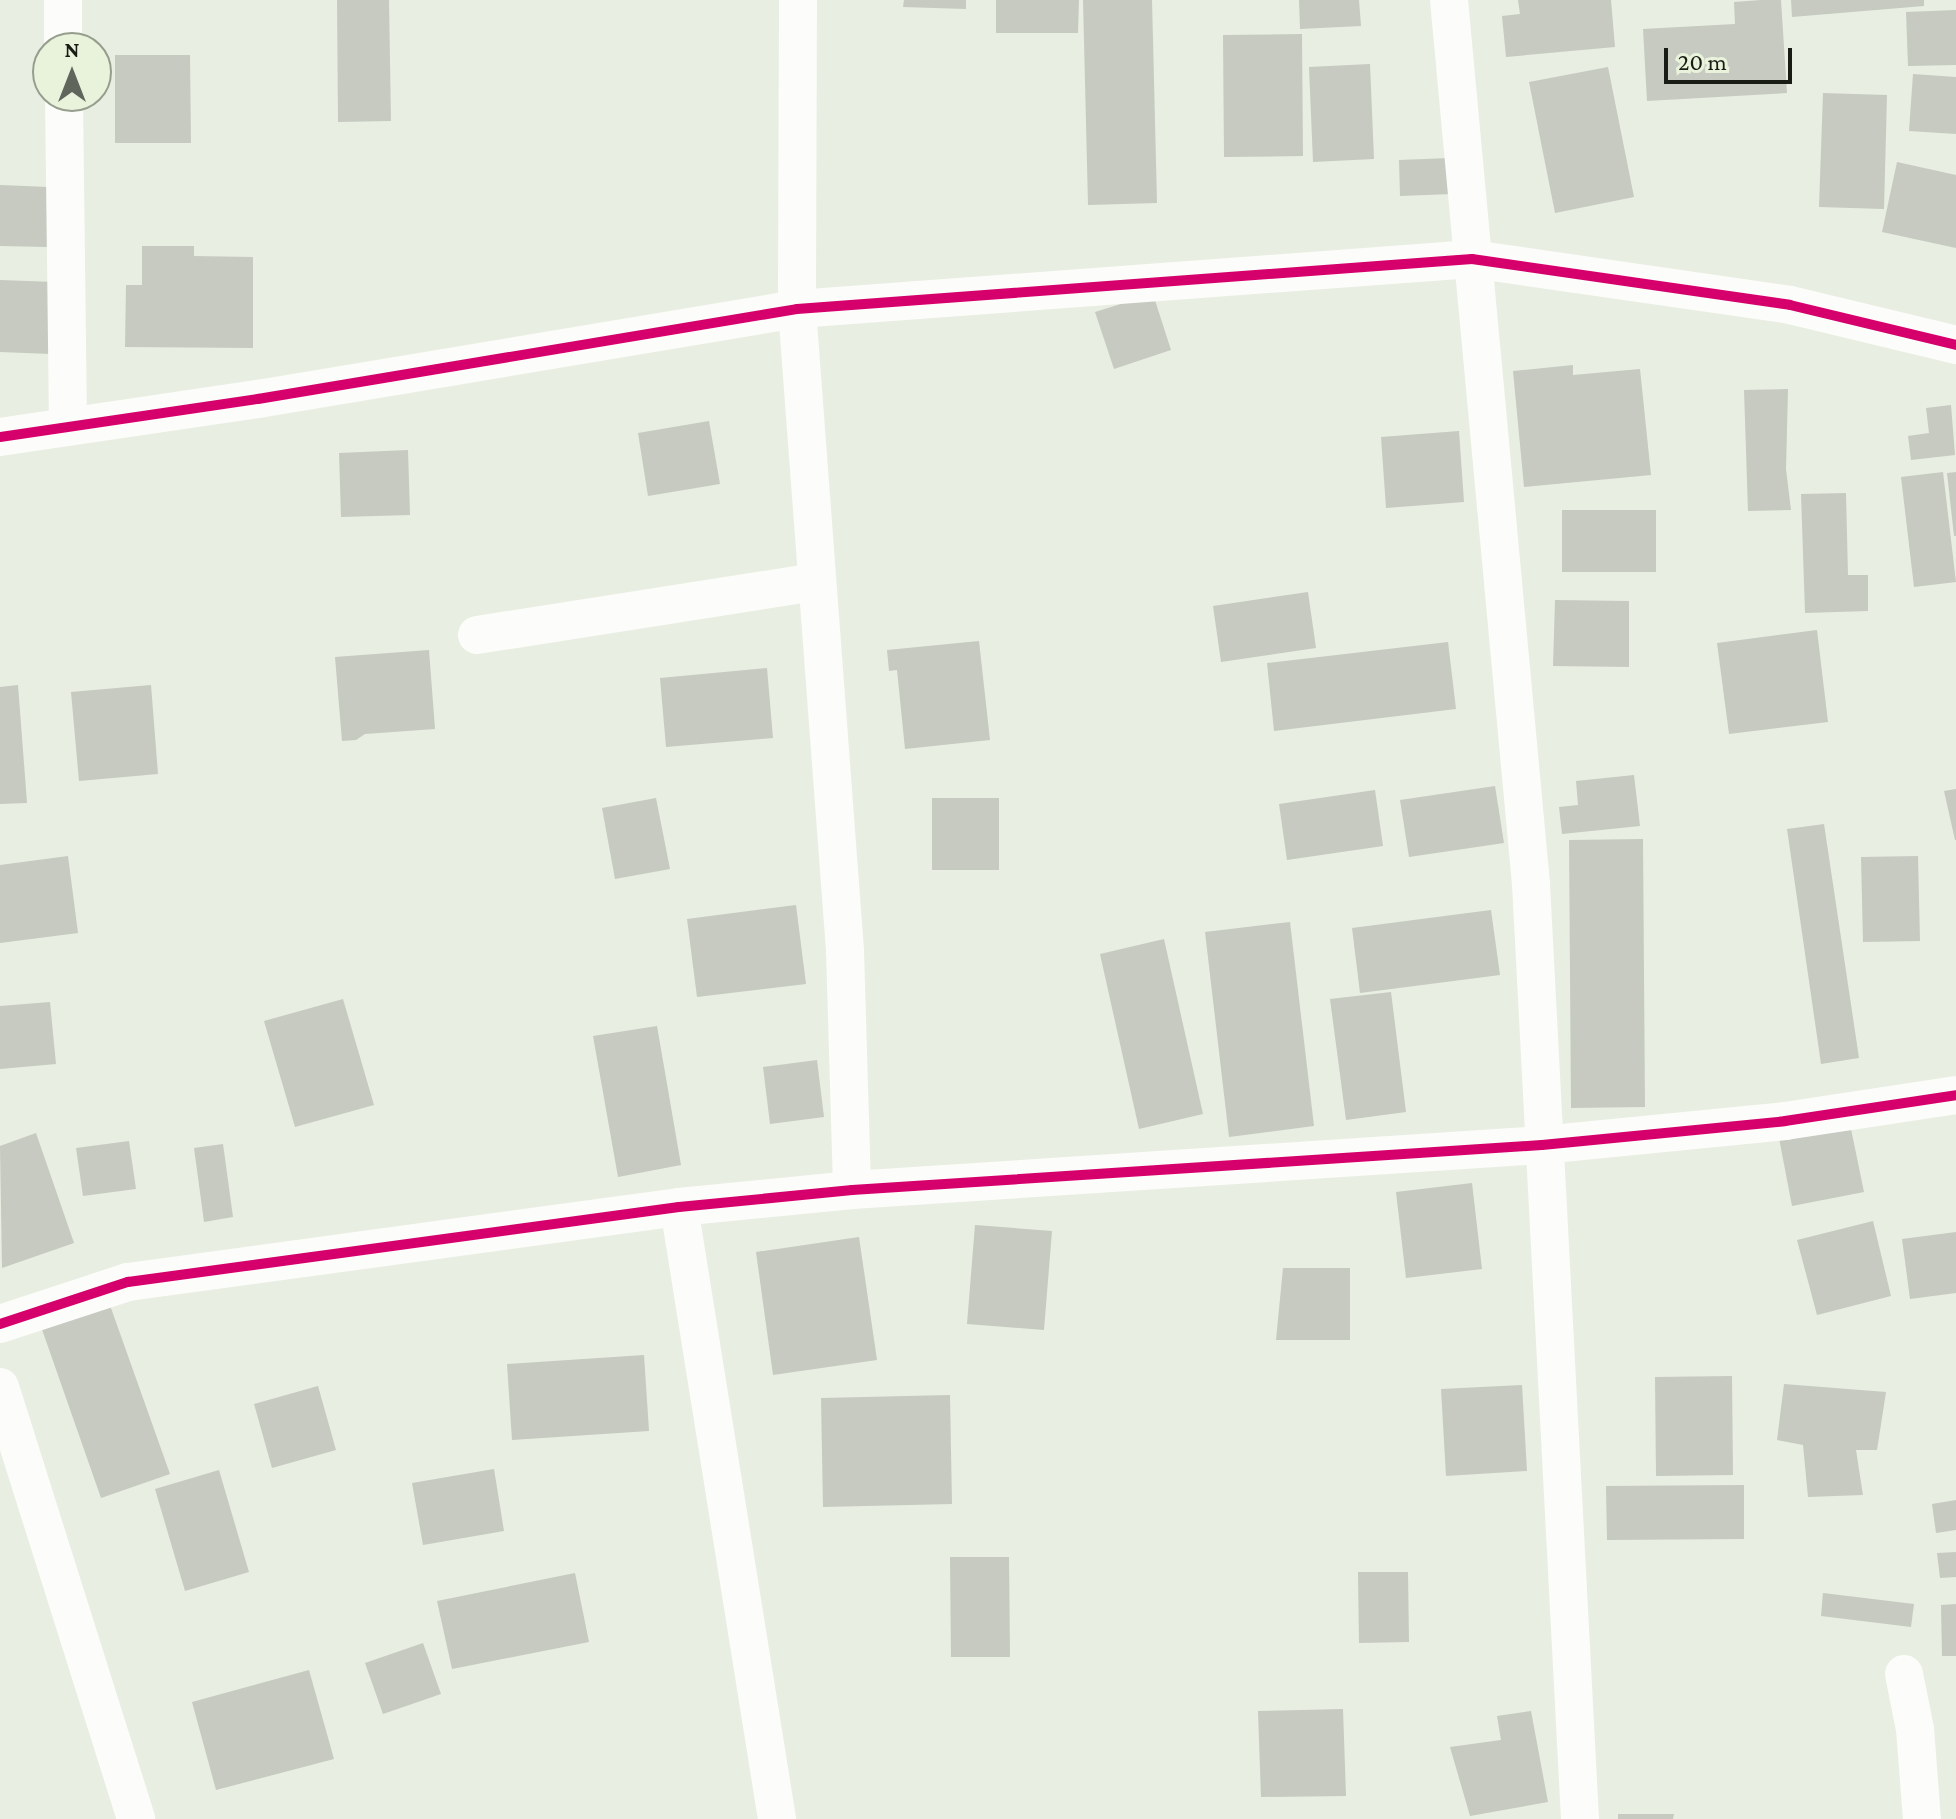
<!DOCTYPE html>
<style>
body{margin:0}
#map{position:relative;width:1956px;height:1819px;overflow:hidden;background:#e8eee1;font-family:"Crimson Pro",serif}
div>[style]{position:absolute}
.building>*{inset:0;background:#c6cac1}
.street>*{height:38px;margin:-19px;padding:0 19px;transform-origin:19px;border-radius:19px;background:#fcfcfa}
.cycleway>*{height:10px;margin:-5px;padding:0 5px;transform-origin:5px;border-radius:5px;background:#d6006c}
span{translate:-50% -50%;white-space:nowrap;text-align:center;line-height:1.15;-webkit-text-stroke:8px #e9f3dc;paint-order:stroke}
.north{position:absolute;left:32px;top:32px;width:80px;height:80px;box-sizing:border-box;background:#e9f3dc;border:2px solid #969d8c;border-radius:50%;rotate:0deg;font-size:22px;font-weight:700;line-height:32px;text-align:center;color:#191c14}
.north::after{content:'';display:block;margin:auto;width:28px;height:36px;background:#61665c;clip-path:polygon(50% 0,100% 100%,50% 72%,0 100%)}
.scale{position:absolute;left:1664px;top:48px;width:128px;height:36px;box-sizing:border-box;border:4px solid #191c14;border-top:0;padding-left:10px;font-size:24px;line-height:28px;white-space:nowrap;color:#191c14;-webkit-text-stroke:6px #e9f3dc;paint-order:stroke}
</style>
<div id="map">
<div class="building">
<i style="clip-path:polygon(337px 0,389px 0,391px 121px,338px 122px)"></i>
<i style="clip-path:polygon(904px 0,966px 0,966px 9px,903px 7px)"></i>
<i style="clip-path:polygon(996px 0,1079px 0,1078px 33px,996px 33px)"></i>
<i style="clip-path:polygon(1083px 0,1152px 0,1157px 203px,1088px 205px)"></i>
<i style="clip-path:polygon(1299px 0,1359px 0,1361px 26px,1300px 29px)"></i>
<i style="clip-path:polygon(1518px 0,1611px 0,1615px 47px,1506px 57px,1502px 16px,1520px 14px)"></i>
<i style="clip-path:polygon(1761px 0,1781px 0,1787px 93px,1647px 101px,1643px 29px,1735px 24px,1734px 2px)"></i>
<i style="clip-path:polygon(1791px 0,1924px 0,1924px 6px,1792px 17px)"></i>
<i style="clip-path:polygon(1956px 10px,1956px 65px,1908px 66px,1906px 12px)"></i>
<i style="clip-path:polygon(1302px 34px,1303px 156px,1224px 157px,1223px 35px)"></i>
<i style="clip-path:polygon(115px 55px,190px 55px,191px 143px,115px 143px)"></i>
<i style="clip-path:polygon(1370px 64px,1374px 159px,1313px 162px,1309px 67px)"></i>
<i style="clip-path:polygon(1608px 67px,1634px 197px,1555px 213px,1529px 82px)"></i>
<i style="clip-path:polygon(1913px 74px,1956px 77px,1956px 134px,1909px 131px)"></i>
<i style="clip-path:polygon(1823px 93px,1887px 95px,1884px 209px,1819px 207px)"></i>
<i style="clip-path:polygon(1450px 158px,1452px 194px,1400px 196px,1399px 160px)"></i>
<i style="clip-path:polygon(1897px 162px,1956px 175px,1956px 248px,1882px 232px)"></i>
<i style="clip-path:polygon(0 185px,48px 187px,47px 247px,0 246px)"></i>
<i style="clip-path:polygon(142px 246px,194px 246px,194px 256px,253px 257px,253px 348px,125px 347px,126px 285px,142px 285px)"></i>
<i style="clip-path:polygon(0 280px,55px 282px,51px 354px,0 352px)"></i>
<i style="clip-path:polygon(1153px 294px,1171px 350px,1114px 369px,1095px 312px)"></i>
<i style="clip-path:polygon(1573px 365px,1573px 375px,1640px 369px,1651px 475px,1524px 487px,1513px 371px)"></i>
<i style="clip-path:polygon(1788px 389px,1786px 469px,1791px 510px,1748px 511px,1744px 390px)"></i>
<i style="clip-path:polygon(1951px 405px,1955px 455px,1911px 460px,1908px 436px,1929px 433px,1926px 408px)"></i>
<i style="clip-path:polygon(709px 421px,720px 484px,648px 496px,638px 433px)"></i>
<i style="clip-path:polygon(1459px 431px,1464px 502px,1386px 508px,1381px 437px)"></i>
<i style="clip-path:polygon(408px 450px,410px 515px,341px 517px,339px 453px)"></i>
<i style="clip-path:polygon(1943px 472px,1956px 582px,1914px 587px,1901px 477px)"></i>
<i style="clip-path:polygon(1956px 472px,1956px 536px,1954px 536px,1947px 473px)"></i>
<i style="clip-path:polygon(1846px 493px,1848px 575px,1868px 575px,1868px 611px,1805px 613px,1801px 494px)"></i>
<i style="clip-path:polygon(1562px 510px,1656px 510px,1656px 572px,1562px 572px)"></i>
<i style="clip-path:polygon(1308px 592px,1316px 648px,1221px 662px,1213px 606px)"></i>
<i style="clip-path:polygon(1555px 600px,1629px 601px,1629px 667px,1553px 666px)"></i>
<i style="clip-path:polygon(1817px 630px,1828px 722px,1729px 734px,1717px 643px)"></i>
<i style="clip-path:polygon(979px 641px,990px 740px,905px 749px,897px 670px,889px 671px,887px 650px)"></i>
<i style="clip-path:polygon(1448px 642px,1456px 709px,1274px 731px,1267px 663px)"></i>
<i style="clip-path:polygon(429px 650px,435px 729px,365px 734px,356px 740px,342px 741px,335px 657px)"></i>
<i style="clip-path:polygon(767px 668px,773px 738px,666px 747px,660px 678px)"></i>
<i style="clip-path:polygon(18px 685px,27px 803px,0 804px,0 687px)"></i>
<i style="clip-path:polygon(151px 685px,158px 774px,79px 781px,71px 692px)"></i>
<i style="clip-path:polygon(1634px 775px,1640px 826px,1562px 834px,1559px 807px,1578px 805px,1576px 781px)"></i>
<i style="clip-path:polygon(1495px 786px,1504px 843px,1409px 857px,1400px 800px)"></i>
<i style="clip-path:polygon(1956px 789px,1956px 840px,1955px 840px,1944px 791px)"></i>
<i style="clip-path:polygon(1375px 790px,1383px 846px,1287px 860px,1279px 804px)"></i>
<i style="clip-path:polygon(656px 798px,670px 869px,615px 879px,602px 808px)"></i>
<i style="clip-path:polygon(932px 798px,999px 798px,999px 870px,932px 870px)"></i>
<i style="clip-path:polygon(1824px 824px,1859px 1058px,1821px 1064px,1787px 829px)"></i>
<i style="clip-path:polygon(1643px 839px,1645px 1107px,1571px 1108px,1569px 840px)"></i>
<i style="clip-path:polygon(68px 856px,78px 933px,0 943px,0 865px)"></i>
<i style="clip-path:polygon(1918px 856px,1920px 941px,1863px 942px,1861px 857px)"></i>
<i style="clip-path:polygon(796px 905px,806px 984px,697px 997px,687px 919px)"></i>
<i style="clip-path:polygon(1491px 910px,1500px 975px,1360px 993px,1352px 928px)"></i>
<i style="clip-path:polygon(1290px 922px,1314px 1126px,1229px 1137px,1205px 932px)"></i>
<i style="clip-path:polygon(1164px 939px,1203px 1114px,1139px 1129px,1100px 954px)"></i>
<i style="clip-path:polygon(1391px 992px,1406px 1112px,1346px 1120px,1330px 999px)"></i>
<i style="clip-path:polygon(343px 999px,374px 1105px,295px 1127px,264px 1021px)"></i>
<i style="clip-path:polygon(50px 1002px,56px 1064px,0 1069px,0 1006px)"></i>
<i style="clip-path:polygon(657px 1026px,681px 1165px,618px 1177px,593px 1036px)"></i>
<i style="clip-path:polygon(817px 1060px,824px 1117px,770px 1124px,763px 1067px)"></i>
<i style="clip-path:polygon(1850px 1124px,1864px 1192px,1792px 1206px,1779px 1138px)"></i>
<i style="clip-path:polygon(36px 1133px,74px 1243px,2px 1268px,0 1146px)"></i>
<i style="clip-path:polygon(129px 1141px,136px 1189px,83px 1196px,76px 1148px)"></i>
<i style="clip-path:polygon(223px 1144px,233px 1217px,204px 1222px,194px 1148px)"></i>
<i style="clip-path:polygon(1472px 1183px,1482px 1269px,1406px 1278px,1396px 1192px)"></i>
<i style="clip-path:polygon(1873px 1221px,1891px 1296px,1817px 1315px,1797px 1240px)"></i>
<i style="clip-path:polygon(975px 1225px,1052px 1231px,1044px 1330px,967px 1324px)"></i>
<i style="clip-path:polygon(1956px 1232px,1956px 1293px,1910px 1299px,1902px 1239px)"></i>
<i style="clip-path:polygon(859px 1237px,877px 1360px,773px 1375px,756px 1252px)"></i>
<i style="clip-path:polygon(1283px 1268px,1350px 1268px,1350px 1340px,1276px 1340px)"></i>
<i style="clip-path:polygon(106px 1294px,170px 1474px,101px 1498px,38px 1318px)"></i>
<i style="clip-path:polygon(644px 1355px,649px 1431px,512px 1440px,507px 1364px)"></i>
<i style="clip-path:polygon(1732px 1376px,1733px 1475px,1656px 1476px,1655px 1377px)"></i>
<i style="clip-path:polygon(1784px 1384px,1886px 1392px,1877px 1450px,1856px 1450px,1863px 1495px,1808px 1497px,1803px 1445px,1777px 1440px)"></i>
<i style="clip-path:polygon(1522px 1385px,1527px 1471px,1446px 1476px,1441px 1389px)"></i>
<i style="clip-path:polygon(318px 1386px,336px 1450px,272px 1468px,254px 1404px)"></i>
<i style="clip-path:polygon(950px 1395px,952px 1504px,823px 1507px,821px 1398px)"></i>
<i style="clip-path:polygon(494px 1469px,504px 1531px,423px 1545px,412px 1483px)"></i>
<i style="clip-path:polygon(219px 1470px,249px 1572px,185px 1591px,155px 1489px)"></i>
<i style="clip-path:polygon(1744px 1485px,1744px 1539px,1607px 1540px,1606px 1486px)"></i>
<i style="clip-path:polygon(1956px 1500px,1956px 1530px,1936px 1533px,1932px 1504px)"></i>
<i style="clip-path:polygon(1956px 1552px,1956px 1577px,1940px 1578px,1937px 1553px)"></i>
<i style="clip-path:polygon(950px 1557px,1009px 1557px,1010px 1657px,951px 1657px)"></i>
<i style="clip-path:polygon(1358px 1572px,1408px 1572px,1409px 1642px,1359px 1643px)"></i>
<i style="clip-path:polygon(575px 1573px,589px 1642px,452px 1669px,437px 1601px)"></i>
<i style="clip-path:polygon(1823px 1593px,1914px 1604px,1911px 1627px,1821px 1616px)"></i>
<i style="clip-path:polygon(1956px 1604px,1956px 1656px,1942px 1656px,1941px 1605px)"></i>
<i style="clip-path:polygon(423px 1643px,441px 1694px,383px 1714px,365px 1663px)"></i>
<i style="clip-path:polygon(309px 1670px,334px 1759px,216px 1790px,192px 1702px)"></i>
<i style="clip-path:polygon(1343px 1709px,1346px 1796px,1261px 1797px,1258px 1711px)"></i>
<i style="clip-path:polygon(1531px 1711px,1548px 1802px,1470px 1816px,1450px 1747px,1501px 1740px,1497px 1716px)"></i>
<i style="clip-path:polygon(1618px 1814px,1674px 1814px,1673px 1819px,1618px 1819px)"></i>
</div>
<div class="street">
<i style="left:63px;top:0;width:48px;rotate:90deg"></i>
<i style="left:798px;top:0;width:309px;rotate:90.2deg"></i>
<i style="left:797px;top:309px;width:644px;rotate:85.72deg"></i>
<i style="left:845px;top:951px;width:239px;rotate:88.3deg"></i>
<i style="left:1449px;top:0;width:888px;rotate:84.7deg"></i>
<i style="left:1531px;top:884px;width:936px;rotate:87deg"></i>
<i style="left:64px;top:96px;width:330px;rotate:89.3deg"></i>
<i style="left:0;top:437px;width:261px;rotate:-8.4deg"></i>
<i style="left:258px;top:399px;width:546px;rotate:-9.48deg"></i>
<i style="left:797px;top:309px;width:677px;rotate:-4.24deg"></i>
<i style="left:1472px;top:259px;width:321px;rotate:8.2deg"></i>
<i style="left:1790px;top:305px;width:171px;rotate:13.5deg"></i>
<i style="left:477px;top:635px;width:344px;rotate:-8.9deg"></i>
<i style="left:679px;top:1207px;width:620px;rotate:80.9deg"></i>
<i style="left:0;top:1324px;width:135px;rotate:-18.2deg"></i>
<i style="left:128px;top:1282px;width:556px;rotate:-7.75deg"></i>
<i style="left:679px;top:1207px;width:174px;rotate:-5.6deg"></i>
<i style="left:852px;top:1190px;width:691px;rotate:-3.73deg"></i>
<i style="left:1542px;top:1145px;width:244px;rotate:-5.6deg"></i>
<i style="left:1785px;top:1121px;width:173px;rotate:-8.6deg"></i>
<i style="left:0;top:1387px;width:453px;rotate:72.5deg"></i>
<i style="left:1904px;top:1674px;width:56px;rotate:78.7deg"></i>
<i style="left:1915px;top:1729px;width:90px;rotate:85.6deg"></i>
</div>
<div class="cycleway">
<i style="left:0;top:437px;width:261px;rotate:-8.4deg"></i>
<i style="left:258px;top:399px;width:546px;rotate:-9.48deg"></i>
<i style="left:797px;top:309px;width:677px;rotate:-4.24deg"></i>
<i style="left:1472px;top:259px;width:321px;rotate:8.2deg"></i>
<i style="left:1790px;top:305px;width:171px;rotate:13.5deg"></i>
<i style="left:0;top:1324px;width:135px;rotate:-18.2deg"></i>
<i style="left:128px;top:1282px;width:556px;rotate:-7.75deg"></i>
<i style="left:679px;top:1207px;width:174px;rotate:-5.6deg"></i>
<i style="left:852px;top:1190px;width:691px;rotate:-3.73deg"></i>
<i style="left:1542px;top:1145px;width:244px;rotate:-5.6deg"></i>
<i style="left:1785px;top:1121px;width:173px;rotate:-8.6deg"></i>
</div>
<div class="north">N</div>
<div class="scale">20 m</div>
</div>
